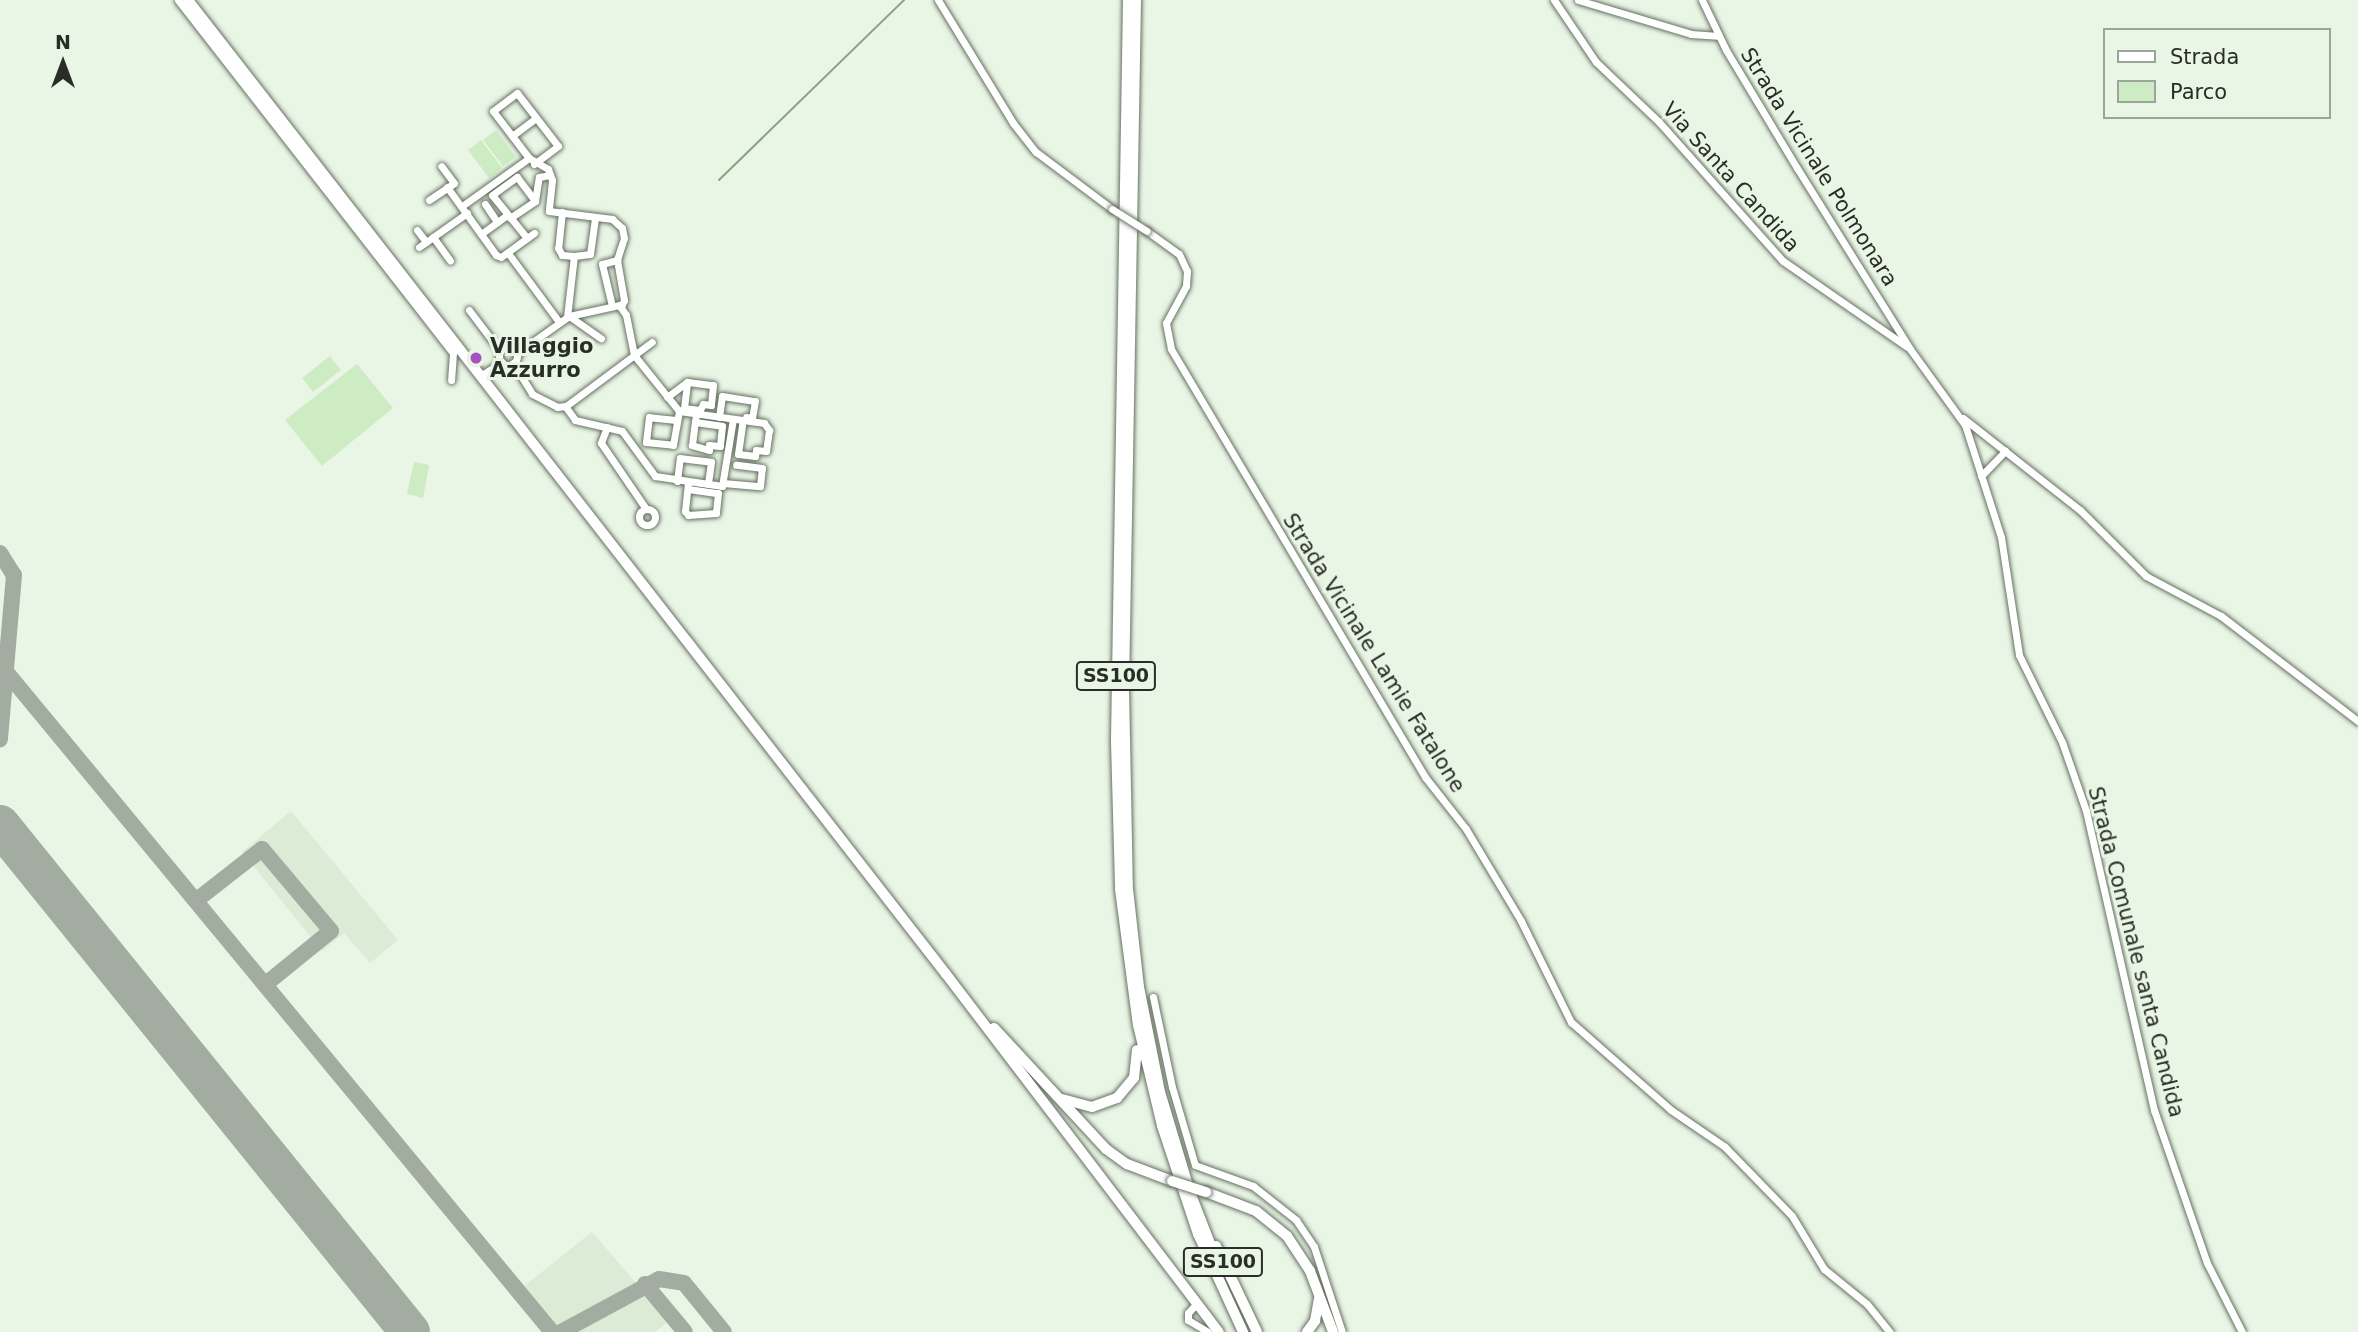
<!DOCTYPE html>
<style>
body{margin:0}
#map{position:relative;width:2358px;height:1332px;overflow:hidden;background:#e9f5e5;font-family:"DejaVu Sans",sans-serif}
div>[style]{position:absolute}
.built>*{inset:0;background:#dbebd5}
.green>*{inset:0;background:#ceecc3}
.stream>*{height:2px;margin:-1px;padding:0 1px;transform-origin:1px;border-radius:1px;background:#88a47d}
.taxiway>*{height:16px;margin:-8px;padding:0 8px;transform-origin:8px;border-radius:8px;background:#a3aca0}
.runway>*{height:40px;margin:-20px;padding:0 20px;transform-origin:20px;border-radius:20px;background:#a3aca0}
.roads{filter:drop-shadow(0 0 2px #667162) drop-shadow(0 0 2px #667162)}
.minor>*{height:7px;margin:-3.5px;padding:0 3.5px;transform-origin:3.5px;border-radius:3.5px;background:#fff}
.minor>.ring{margin:-3.5px;padding:0;box-sizing:content-box;background:none;border:7px solid #fff;border-radius:50%}
.secondary>*{height:10px;margin:-5px;padding:0 5px;transform-origin:5px;border-radius:5px;background:#fff}
.trunk>*{height:10px;margin:-5px;padding:0 5px;transform-origin:5px;border-radius:5px;background:#fff}
.bridges{filter:drop-shadow(0 0 2px #667162) drop-shadow(0 0 2px #667162)}
.minor-bridge>*{height:7px;margin:-3.5px;padding:0 3.5px;transform-origin:3.5px;border-radius:3.5px;background:#fff}
.trunk-bridge>*{height:10px;margin:-5px;padding:0 5px;transform-origin:5px;border-radius:5px;background:#fff}
.dots>*{width:19px;height:19px;translate:-50% -50%;box-sizing:border-box;border:4px solid #e9f5e5;border-radius:50%}
span{translate:-50% -50%;white-space:nowrap;text-align:center;line-height:1.15;-webkit-text-stroke:6px #e9f5e5;paint-order:stroke}
.shield-label span{padding:2px 5px;background:#e9f5e5;border:2px solid;border-radius:5px;-webkit-text-stroke-width:0}
.shield-label{font-size:19px;color:#282d27;font-weight:700}
.street-label{font-size:21px;color:#282d27}
.poi-label{font-size:21px;color:#282d27;font-weight:700}
.left{translate:0 -50%;text-align:left}
.legend{position:absolute;left:2103px;top:28px;width:228px;height:91px;box-sizing:border-box;background:#e9f5e5;border:2px solid #9ca599;margin:0;padding:9px 12px;list-style:none;font-size:21px;color:#282d27}
.legend li{display:flex;align-items:center;gap:14px;height:35px}
.legend b{width:35px;border:2px solid #9ca599}
.north{position:absolute;left:28px;top:28px;width:70px;height:70px;-webkit-text-stroke:5px #e9f5e5;paint-order:stroke;rotate:0deg;font-size:19px;font-weight:700;line-height:28px;text-align:center;color:#282d27}
.north::after{content:'';display:block;margin:auto;width:24px;height:32px;background:#282d27;clip-path:polygon(50% 0,100% 100%,50% 72%,0 100%)}
</style>
<div id="map">
<div class="built">
<i style="clip-path:polygon(291px 811px,398px 940px,370px 963px,344px 933px,322px 951px,242px 852px)"></i>
<i style="clip-path:polygon(592px 1232px,669px 1321px,655px 1332px,560px 1332px,523px 1287px)"></i>
</div>
<div class="green">
<i style="clip-path:polygon(496px 130px,516px 157px,503px 166px,483px 140px)"></i>
<i style="clip-path:polygon(481px 140px,502px 168px,489px 178px,468px 150px)"></i>
<i style="clip-path:polygon(330px 356px,341px 370px,313px 392px,302px 378px)"></i>
<i style="clip-path:polygon(357px 364px,393px 408px,322px 466px,285px 420px)"></i>
<i style="clip-path:polygon(414px 462px,429px 465px,423px 498px,407px 494px)"></i>
</div>
<div class="stream">
<i style="left:719px;top:180px;width:258px;rotate:-44.2deg"></i>
</div>
<div class="taxiway">
<i style="left:0;top:553px;width:26px;rotate:58deg"></i>
<i style="left:14px;top:575px;width:165px;rotate:94.9deg"></i>
<i style="left:8px;top:674px;width:854px;rotate:50.42deg"></i>
<i style="left:198px;top:899px;width:81px;rotate:-38deg"></i>
<i style="left:262px;top:849px;width:107px;rotate:49.9deg"></i>
<i style="left:331px;top:931px;width:82px;rotate:140.9deg"></i>
<i style="left:645px;top:1284px;width:62px;rotate:50.2deg"></i>
<i style="left:561px;top:1332px;width:111px;rotate:-28.4deg"></i>
<i style="left:659px;top:1279px;width:25px;rotate:9deg"></i>
<i style="left:684px;top:1283px;width:63px;rotate:50.8deg"></i>
</div>
<div class="runway">
<i style="left:0;top:825px;width:652px;rotate:51.04deg"></i>
</div>
<div class="roads">
<div class="minor">
<i style="left:178px;top:0;width:447px;rotate:52.1deg"></i>
<i style="left:453px;top:353px;width:27px;rotate:94deg"></i>
<i style="left:938px;top:0;width:144px;rotate:58.6deg"></i>
<i style="left:1013px;top:123px;width:37px;rotate:52deg"></i>
<i style="left:1036px;top:152px;width:95px;rotate:36.9deg"></i>
<i style="left:1554px;top:0;width:75px;rotate:55.9deg"></i>
<i style="left:1596px;top:62px;width:87px;rotate:43.6deg"></i>
<i style="left:1659px;top:122px;width:186px;rotate:48.3deg"></i>
<i style="left:1783px;top:261px;width:151px;rotate:34.7deg"></i>
<i style="left:1578px;top:0;width:118px;rotate:16.7deg"></i>
<i style="left:1691px;top:34px;width:27px;rotate:4deg"></i>
<i style="left:1702px;top:0;width:55px;rotate:64.4deg"></i>
<i style="left:1726px;top:50px;width:138px;rotate:59deg"></i>
<i style="left:1797px;top:168px;width:213px;rotate:58deg"></i>
<i style="left:1910px;top:349px;width:94px;rotate:54.1deg"></i>
<i style="left:1965px;top:425px;width:118px;rotate:72.2deg"></i>
<i style="left:2001px;top:537px;width:119px;rotate:81.3deg"></i>
<i style="left:2019px;top:655px;width:97px;rotate:63.7deg"></i>
<i style="left:2062px;top:742px;width:73px;rotate:70.8deg"></i>
<i style="left:2086px;top:811px;width:307px;rotate:77.2deg"></i>
<i style="left:2154px;top:1110px;width:162px;rotate:70.9deg"></i>
<i style="left:2207px;top:1263px;width:77px;rotate:63.1deg"></i>
<i style="left:512px;top:136px;width:30px;rotate:-37deg"></i>
<i style="left:529px;top:158px;width:59px;rotate:-127.5deg"></i>
<i style="left:493px;top:111px;width:30px;rotate:-37deg"></i>
<i style="left:517px;top:93px;width:67px;rotate:52.3deg"></i>
<i style="left:558px;top:146px;width:30px;rotate:143deg"></i>
<i style="left:447px;top:187px;width:84px;rotate:54.2deg"></i>
<i style="left:496px;top:255px;width:5px;rotate:22deg"></i>
<i style="left:501px;top:257px;width:41px;rotate:-36deg"></i>
<i style="left:429px;top:200px;width:30px;rotate:-34deg"></i>
<i style="left:454px;top:183px;width:21px;rotate:-127deg"></i>
<i style="left:485px;top:204px;width:22px;rotate:56deg"></i>
<i style="left:462px;top:206px;width:82px;rotate:-35.6deg"></i>
<i style="left:529px;top:158px;width:22px;rotate:30deg"></i>
<i style="left:548px;top:169px;width:12px;rotate:70deg"></i>
<i style="left:552px;top:180px;width:31px;rotate:96deg"></i>
<i style="left:549px;top:211px;width:64px;rotate:7.2deg"></i>
<i style="left:612px;top:219px;width:13px;rotate:42deg"></i>
<i style="left:622px;top:228px;width:10px;rotate:79deg"></i>
<i style="left:624px;top:238px;width:23px;rotate:108deg"></i>
<i style="left:617px;top:260px;width:41px;rotate:80.1deg"></i>
<i style="left:624px;top:300px;width:8px;rotate:113deg"></i>
<i style="left:562px;top:212px;width:36px;rotate:96deg"></i>
<i style="left:558px;top:248px;width:8px;rotate:60deg"></i>
<i style="left:562px;top:255px;width:12px;rotate:5deg"></i>
<i style="left:574px;top:256px;width:16px;rotate:-7deg"></i>
<i style="left:590px;top:254px;width:37px;rotate:-82deg"></i>
<i style="left:510px;top:218px;width:30px;rotate:-34deg"></i>
<i style="left:535px;top:201px;width:24px;rotate:-81deg"></i>
<i style="left:539px;top:177px;width:10px;rotate:-11deg"></i>
<i style="left:417px;top:230px;width:15px;rotate:53deg"></i>
<i style="left:1147px;top:231px;width:39px;rotate:36deg"></i>
<i style="left:1179px;top:254px;width:19px;rotate:65deg"></i>
<i style="left:1187px;top:271px;width:15px;rotate:94deg"></i>
<i style="left:1186px;top:286px;width:42px;rotate:118.4deg"></i>
<i style="left:1166px;top:323px;width:26px;rotate:79deg"></i>
<i style="left:1171px;top:349px;width:498px;rotate:59.3deg"></i>
<i style="left:1425px;top:777px;width:66px;rotate:51.7deg"></i>
<i style="left:1466px;top:829px;width:107px;rotate:59.1deg"></i>
<i style="left:1521px;top:921px;width:113px;rotate:63.7deg"></i>
<i style="left:1571px;top:1022px;width:133px;rotate:41.3deg"></i>
<i style="left:1671px;top:1110px;width:65px;rotate:34.4deg"></i>
<i style="left:1725px;top:1147px;width:96px;rotate:45.8deg"></i>
<i style="left:1792px;top:1216px;width:62px;rotate:58.9deg"></i>
<i style="left:1824px;top:1269px;width:55px;rotate:39.1deg"></i>
<i style="left:1867px;top:1304px;width:36px;rotate:51deg"></i>
<i style="left:481px;top:234px;width:32px;rotate:-36deg"></i>
<i style="left:433px;top:237px;width:29px;rotate:54deg"></i>
<i style="left:527px;top:238px;width:55px;rotate:-129.1deg"></i>
<i style="left:492px;top:195px;width:31px;rotate:-36deg"></i>
<i style="left:517px;top:177px;width:30px;rotate:53deg"></i>
<i style="left:419px;top:247px;width:59px;rotate:-35.3deg"></i>
<i style="left:508px;top:253px;width:86px;rotate:53.5deg"></i>
<i style="left:612px;top:306px;width:43px;rotate:-103.4deg"></i>
<i style="left:602px;top:264px;width:16px;rotate:-15deg"></i>
<i style="left:469px;top:310px;width:51px;rotate:52.9deg"></i>
<i style="left:569px;top:316px;width:39px;rotate:35deg"></i>
<i style="left:567px;top:317px;width:61px;rotate:-83.5deg"></i>
<i class="ring" style="left:499px;top:347px;width:11px;height:11px"></i>
<i style="left:517px;top:353px;width:64px;rotate:-35.4deg"></i>
<i style="left:569px;top:316px;width:51px;rotate:-12.4deg"></i>
<i style="left:619px;top:305px;width:12px;rotate:55deg"></i>
<i style="left:626px;top:315px;width:41px;rotate:78.7deg"></i>
<i style="left:634px;top:355px;width:72px;rotate:51.2deg"></i>
<i style="left:679px;top:411px;width:86px;rotate:8deg"></i>
<i style="left:764px;top:423px;width:9px;rotate:54deg"></i>
<i style="left:769px;top:430px;width:21px;rotate:98deg"></i>
<i style="left:766px;top:451px;width:10px;rotate:-174deg"></i>
<i style="left:756px;top:450px;width:6px;rotate:99deg"></i>
<i style="left:755px;top:456px;width:17px;rotate:-173deg"></i>
<i style="left:738px;top:454px;width:34px;rotate:-82deg"></i>
<i style="left:513px;top:363px;width:36px;rotate:58deg"></i>
<i style="left:532px;top:394px;width:28px;rotate:27deg"></i>
<i style="left:557px;top:407px;width:9px;rotate:-6deg"></i>
<i style="left:566px;top:406px;width:107px;rotate:-36.7deg"></i>
<i style="left:480px;top:376px;width:26px;rotate:-32deg"></i>
<i style="left:667px;top:397px;width:25px;rotate:-37deg"></i>
<i style="left:687px;top:382px;width:26px;rotate:7deg"></i>
<i style="left:713px;top:385px;width:20px;rotate:96deg"></i>
<i style="left:711px;top:405px;width:8px;rotate:-173deg"></i>
<i style="left:703px;top:404px;width:7px;rotate:117deg"></i>
<i style="left:700px;top:410px;width:16px;rotate:-173deg"></i>
<i style="left:684px;top:408px;width:26px;rotate:-83deg"></i>
<i style="left:565px;top:406px;width:17px;rotate:54deg"></i>
<i style="left:575px;top:420px;width:48px;rotate:13.2deg"></i>
<i style="left:622px;top:431px;width:56px;rotate:53.7deg"></i>
<i style="left:655px;top:476px;width:68px;rotate:8.5deg"></i>
<i style="left:722px;top:486px;width:68px;rotate:-80.7deg"></i>
<i style="left:719px;top:417px;width:21px;rotate:-82deg"></i>
<i style="left:722px;top:396px;width:33px;rotate:9deg"></i>
<i style="left:755px;top:401px;width:17px;rotate:100deg"></i>
<i style="left:752px;top:418px;width:6px;rotate:-171deg"></i>
<i style="left:1963px;top:418px;width:149px;rotate:38.2deg"></i>
<i style="left:2080px;top:510px;width:93px;rotate:45deg"></i>
<i style="left:2146px;top:576px;width:85px;rotate:28.1deg"></i>
<i style="left:2221px;top:616px;width:173px;rotate:37.5deg"></i>
<i style="left:676px;top:420px;width:27px;rotate:-174deg"></i>
<i style="left:649px;top:417px;width:25px;rotate:97deg"></i>
<i style="left:646px;top:442px;width:27px;rotate:6deg"></i>
<i style="left:673px;top:445px;width:35px;rotate:-80deg"></i>
<i style="left:695px;top:422px;width:27px;rotate:8deg"></i>
<i style="left:722px;top:426px;width:20px;rotate:96deg"></i>
<i style="left:720px;top:446px;width:11px;rotate:-175deg"></i>
<i style="left:709px;top:445px;width:5px;rotate:90deg"></i>
<i style="left:709px;top:450px;width:18px;rotate:-164deg"></i>
<i style="left:692px;top:445px;width:23px;rotate:-83deg"></i>
<i style="left:695px;top:422px;width:8px;rotate:-83deg"></i>
<i style="left:607px;top:427px;width:17px;rotate:111deg"></i>
<i style="left:601px;top:443px;width:80px;rotate:55.7deg"></i>
<i style="left:1981px;top:476px;width:35px;rotate:-46deg"></i>
<i style="left:677px;top:481px;width:23px;rotate:-83deg"></i>
<i style="left:680px;top:458px;width:31px;rotate:7deg"></i>
<i style="left:711px;top:462px;width:22px;rotate:98deg"></i>
<i style="left:723px;top:483px;width:37px;rotate:5deg"></i>
<i style="left:760px;top:486px;width:18px;rotate:-84deg"></i>
<i style="left:762px;top:468px;width:26px;rotate:-173deg"></i>
<i style="left:688px;top:489px;width:30px;rotate:8deg"></i>
<i style="left:718px;top:493px;width:20px;rotate:96deg"></i>
<i style="left:716px;top:513px;width:28px;rotate:176deg"></i>
<i style="left:688px;top:515px;width:5px;rotate:-127deg"></i>
<i style="left:685px;top:511px;width:29px;rotate:-84deg"></i>
<i class="ring" style="left:639px;top:509px;width:9px;height:9px"></i>
<i style="left:1153px;top:997px;width:92px;rotate:78.1deg"></i>
<i style="left:1172px;top:1087px;width:81px;rotate:73.6deg"></i>
<i style="left:1195px;top:1165px;width:62px;rotate:19.9deg"></i>
<i style="left:1253px;top:1186px;width:55px;rotate:38.3deg"></i>
<i style="left:1296px;top:1220px;width:32px;rotate:56deg"></i>
<i style="left:1314px;top:1247px;width:89px;rotate:71.8deg"></i>
<i style="left:1197px;top:1303px;width:13px;rotate:132deg"></i>
<i style="left:1188px;top:1313px;width:7px;rotate:90deg"></i>
<i style="left:1188px;top:1320px;width:23px;rotate:31deg"></i>
</div>
<div class="secondary">
<i style="left:188px;top:0;width:1234px;rotate:52.11deg"></i>
</div>
<div class="trunk">
<i style="left:1128px;top:0;width:742px;rotate:90.93deg"></i>
<i style="left:1116px;top:742px;width:147px;rotate:88.4deg"></i>
<i style="left:1120px;top:889px;width:137px;rotate:82.5deg"></i>
<i style="left:1138px;top:1025px;width:104px;rotate:76.6deg"></i>
<i style="left:1162px;top:1126px;width:114px;rotate:71.6deg"></i>
<i style="left:1198px;top:1234px;width:108px;rotate:65.3deg"></i>
<i style="left:1136px;top:0;width:687px;rotate:91deg"></i>
<i style="left:1124px;top:687px;width:202px;rotate:88.9deg"></i>
<i style="left:1128px;top:889px;width:99px;rotate:83.6deg"></i>
<i style="left:1139px;top:987px;width:107px;rotate:78.7deg"></i>
<i style="left:1160px;top:1092px;width:104px;rotate:73.3deg"></i>
<i style="left:1190px;top:1192px;width:69px;rotate:68.7deg"></i>
<i style="left:946px;top:974px;width:450px;rotate:52.7deg"></i>
<i style="left:994px;top:1028px;width:165px;rotate:47.2deg"></i>
<i style="left:1106px;top:1149px;width:26px;rotate:36deg"></i>
<i style="left:1127px;top:1164px;width:48px;rotate:20.7deg"></i>
<i style="left:1062px;top:1099px;width:31px;rotate:15deg"></i>
<i style="left:1092px;top:1107px;width:27px;rotate:-20deg"></i>
<i style="left:1117px;top:1098px;width:26px;rotate:-50deg"></i>
<i style="left:1134px;top:1078px;width:28px;rotate:-84deg"></i>
<i style="left:1206px;top:1192px;width:53px;rotate:20.8deg"></i>
<i style="left:1256px;top:1211px;width:40px;rotate:39deg"></i>
<i style="left:1287px;top:1236px;width:42px;rotate:56.7deg"></i>
<i style="left:1310px;top:1271px;width:65px;rotate:69.3deg"></i>
<i style="left:1216px;top:1246px;width:95px;rotate:64.5deg"></i>
<i style="left:1307px;top:1332px;width:14px;rotate:-54deg"></i>
<i style="left:1315px;top:1321px;width:22px;rotate:-80deg"></i>
</div>
</div>
<div class="bridges">
<div class="minor-bridge">
<i style="left:1112px;top:209px;width:41px;rotate:32.2deg"></i>
</div>
<div class="trunk-bridge">
<i style="left:1172px;top:1181px;width:36px;rotate:18deg"></i>
</div>
</div>
<div class="dots">
<i style="left:476px;top:358px;background:#a551c0"></i>
</div>
<div class="shield-label">
<span style="left:1116px;top:676px">SS100</span>
<span style="left:1223px;top:1262px">SS100</span>
</div>
<div class="street-label">
<span style="left:1819px;top:167px;rotate:58deg">Strada Vicinale Polmonara</span>
<span style="left:1731px;top:177px;rotate:48deg">Via Santa Candida</span>
<span style="left:1374px;top:653px;rotate:58deg">Strada Vicinale Lamie Fatalone</span>
<span style="left:2136px;top:952px;rotate:76deg">Strada Comunale santa Candida</span>
</div>
<div class="poi-label">
<span class="left" style="left:490px;top:358px">Villaggio<br>Azzurro</span>
</div>
<ul class="legend">
<li><b style="height:9px;background:#fff"></b>Strada</li>
<li><b style="height:19px;background:#ceecc3"></b>Parco</li>
</ul>
<div class="north">N</div>
</div>
